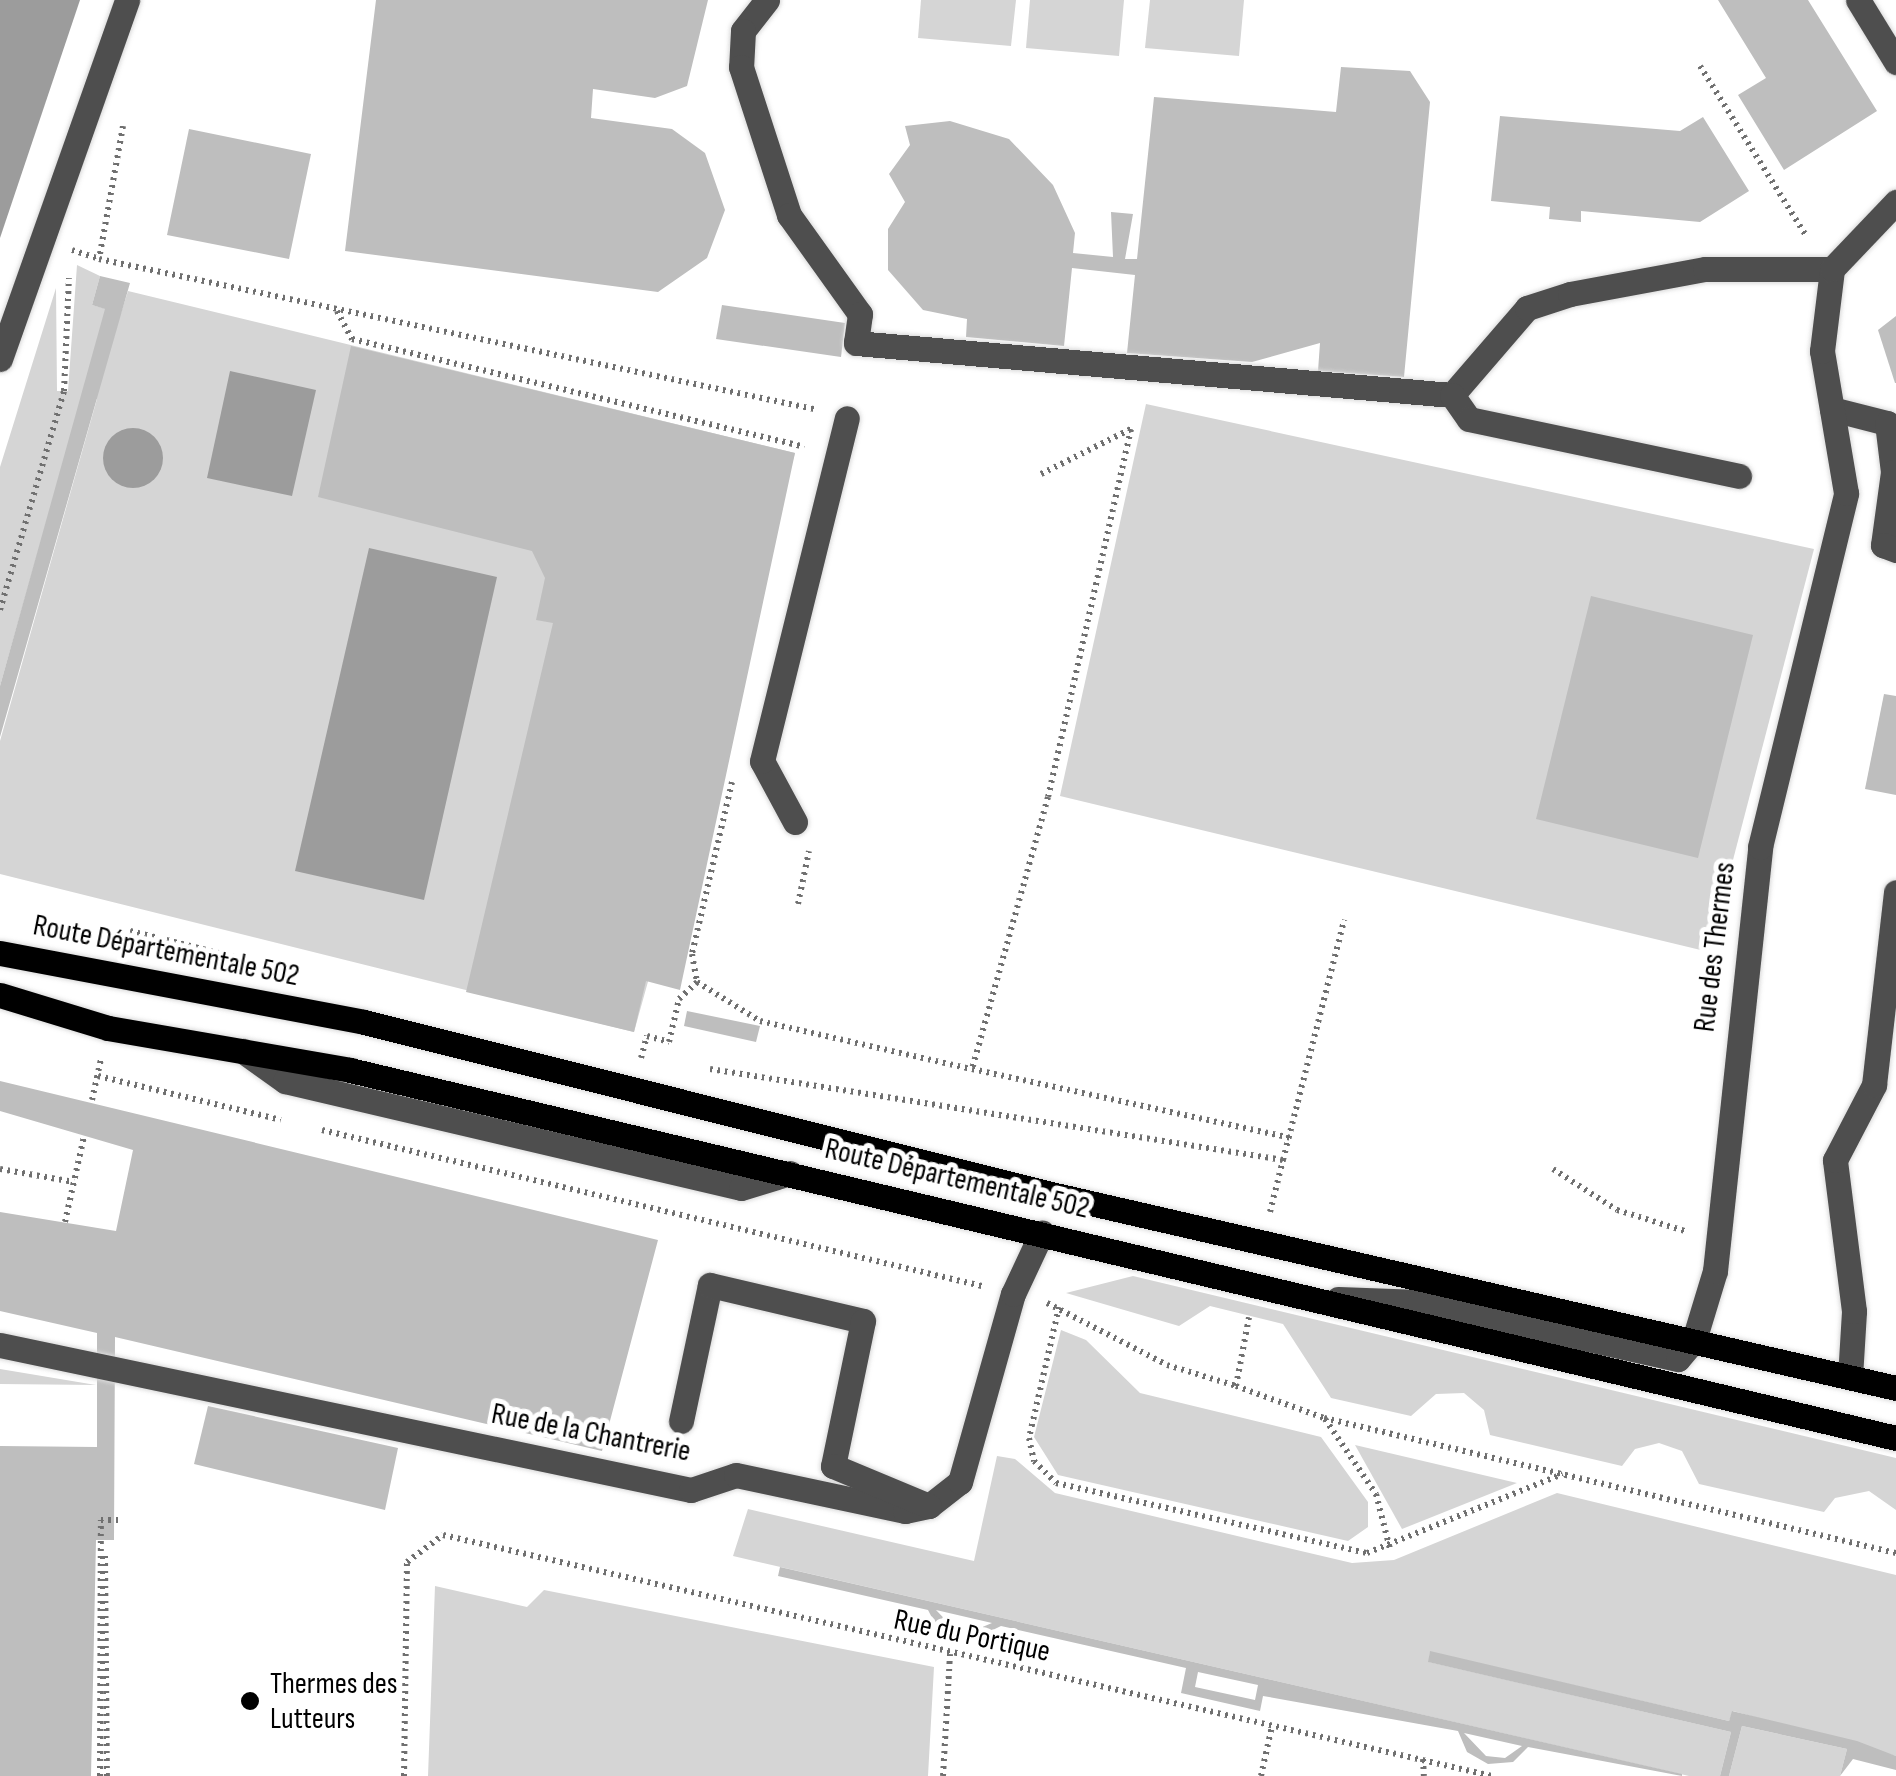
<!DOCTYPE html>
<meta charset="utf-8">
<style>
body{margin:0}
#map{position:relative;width:1896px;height:1776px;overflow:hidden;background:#fff;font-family:"Sofia Sans Condensed",sans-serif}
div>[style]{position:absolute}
.green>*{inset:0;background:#d5d5d5}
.water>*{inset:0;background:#9c9c9c}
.round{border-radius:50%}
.building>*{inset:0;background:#bebebe}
.path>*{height:6px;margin-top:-3px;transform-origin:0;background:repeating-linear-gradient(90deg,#707070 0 2.5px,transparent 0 7.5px)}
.roads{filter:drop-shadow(0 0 2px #dbdbdb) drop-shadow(0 0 2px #dbdbdb)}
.minor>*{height:25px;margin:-12.5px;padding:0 12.5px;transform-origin:12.5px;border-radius:12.5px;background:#4e4e4e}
.major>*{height:25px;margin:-12.5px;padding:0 12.5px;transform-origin:12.5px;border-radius:12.5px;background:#000}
.dots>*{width:28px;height:28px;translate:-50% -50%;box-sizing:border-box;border:5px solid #fff;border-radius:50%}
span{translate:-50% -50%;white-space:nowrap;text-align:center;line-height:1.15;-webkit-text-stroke:10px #fff;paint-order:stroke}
.street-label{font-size:30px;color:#000}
.poi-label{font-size:30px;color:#000}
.left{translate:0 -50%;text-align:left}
</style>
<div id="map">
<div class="green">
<i style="clip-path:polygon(921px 0,1016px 0,1011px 46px,918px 38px)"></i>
<i style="clip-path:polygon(1030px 0,1124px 0,1119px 56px,1026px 48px)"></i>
<i style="clip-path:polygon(1150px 0,1244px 0,1239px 56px,1145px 48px)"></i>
<i style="clip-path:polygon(77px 265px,100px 276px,92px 305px,121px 313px,128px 291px,795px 453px,634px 1032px,0 874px,0 741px,97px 399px,82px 396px,0 686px,0 467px,56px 288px,57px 391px,68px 391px)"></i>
<i style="clip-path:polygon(1146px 404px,1814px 549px,1709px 952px,1060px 796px)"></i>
<i style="clip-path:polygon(1133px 1276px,1896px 1458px,1896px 1510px,1869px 1491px,1835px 1498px,1824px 1512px,1699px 1484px,1682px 1451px,1659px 1443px,1635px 1449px,1622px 1466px,1490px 1435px,1484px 1410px,1464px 1393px,1436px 1394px,1411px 1416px,1331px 1398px,1283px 1324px,1210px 1306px,1179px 1326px,1066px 1293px)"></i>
<i style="clip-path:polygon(1061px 1330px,1086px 1340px,1140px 1393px,1321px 1437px,1368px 1502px,1368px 1527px,1348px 1541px,1058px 1475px,1034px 1437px)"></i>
<i style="clip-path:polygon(0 1369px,96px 1385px,0 1384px)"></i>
<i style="clip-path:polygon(1355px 1445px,1517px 1483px,1402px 1529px)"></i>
<i style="clip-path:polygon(997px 1456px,1015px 1459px,1055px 1493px,1352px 1563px,1394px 1560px,1557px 1493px,1896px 1575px,1896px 1756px,1733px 1711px,1729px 1721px,1430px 1652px,1429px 1662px,1731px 1732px,1720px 1776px,1689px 1776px,733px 1556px,748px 1509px,974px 1561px)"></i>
<i style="clip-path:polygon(435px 1586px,527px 1607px,544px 1590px,934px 1667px,928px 1776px,428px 1776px)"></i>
<i style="clip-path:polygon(1742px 1726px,1847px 1749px,1840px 1776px,1729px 1776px)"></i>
</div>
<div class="water">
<i style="clip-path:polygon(0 0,80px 0,0 238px)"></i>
<i style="clip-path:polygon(230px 371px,316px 390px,292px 496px,207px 478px)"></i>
<i class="round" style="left:103px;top:428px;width:60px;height:60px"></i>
<i style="clip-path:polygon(369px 548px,497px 577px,424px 900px,295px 871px)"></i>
</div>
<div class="building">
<i style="clip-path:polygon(376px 0,708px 0,687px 86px,655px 98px,593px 89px,591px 118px,672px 129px,705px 153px,725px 210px,707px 258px,658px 292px,345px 251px)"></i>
<i style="clip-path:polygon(1718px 0,1808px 0,1877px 111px,1784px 170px,1738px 95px,1766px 78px)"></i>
<i style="clip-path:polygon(1341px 67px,1410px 71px,1430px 102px,1404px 377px,1318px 371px,1320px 343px,1252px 362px,1127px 353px,1135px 275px,1072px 268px,1064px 346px,966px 337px,967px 319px,923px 310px,888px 270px,888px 229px,905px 202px,889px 174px,910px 145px,905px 126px,950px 121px,1009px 139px,1053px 185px,1075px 233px,1073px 253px,1113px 257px,1111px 212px,1133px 214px,1125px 259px,1137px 259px,1154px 97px,1336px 112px)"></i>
<i style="clip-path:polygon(1500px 116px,1680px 131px,1703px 117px,1749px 191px,1700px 222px,1581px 211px,1581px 222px,1549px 219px,1550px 207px,1491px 201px)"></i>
<i style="clip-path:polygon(189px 129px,311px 154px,289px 259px,167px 235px)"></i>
<i style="clip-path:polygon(100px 276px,130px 283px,0 737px,0 686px,105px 309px,92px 305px)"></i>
<i style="clip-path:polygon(722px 305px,845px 323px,841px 357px,716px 339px)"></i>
<i style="clip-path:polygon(1896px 316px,1896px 383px,1895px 383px,1878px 330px)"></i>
<i style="clip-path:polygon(351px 346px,795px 453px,680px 990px,646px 981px,634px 1032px,466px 992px,553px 623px,536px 620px,545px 578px,532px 551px,318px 497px)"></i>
<i style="clip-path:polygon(1591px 596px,1753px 635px,1698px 858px,1536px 819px)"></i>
<i style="clip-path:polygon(1884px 694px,1896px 696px,1896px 795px,1865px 789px)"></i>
<i style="clip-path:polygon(687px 1011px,760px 1026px,756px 1042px,684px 1026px)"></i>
<i style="clip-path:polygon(0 1081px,658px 1240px,602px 1451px,115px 1337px,114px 1540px,96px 1540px,91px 1776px,0 1776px,0 1446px,97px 1447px,97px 1333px,0 1311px,0 1212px,116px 1231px,133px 1150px,0 1111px)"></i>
<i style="clip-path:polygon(208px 1406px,398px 1448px,385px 1510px,194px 1464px)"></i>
<i style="clip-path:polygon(evenodd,780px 1567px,1682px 1774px,1682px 1776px,1528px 1747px,1513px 1762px,1488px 1764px,1467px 1752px,1458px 1731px,1263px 1696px,1260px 1711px,1181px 1693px,1186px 1668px,1001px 1626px,962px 1645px,941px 1635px,928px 1610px,778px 1576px,780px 1567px,936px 1610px,992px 1623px,961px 1636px,936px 1610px,780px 1567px,1198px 1672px,1258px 1685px,1255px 1700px,1195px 1687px,1198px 1672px,780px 1567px,1464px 1733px,1522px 1746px,1505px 1758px,1486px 1756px,1464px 1733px)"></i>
<i style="clip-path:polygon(1430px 1651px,1729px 1721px,1732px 1711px,1857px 1741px,1896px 1756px,1896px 1770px,1853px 1759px,1840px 1776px,1847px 1749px,1742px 1726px,1729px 1776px,1720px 1776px,1731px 1732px,1428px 1662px)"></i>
</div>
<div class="path">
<i style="left:1700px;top:66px;width:198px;rotate:58deg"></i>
<i style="left:123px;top:126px;width:135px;rotate:100.2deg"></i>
<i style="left:99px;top:259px;width:731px;rotate:11.85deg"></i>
<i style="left:72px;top:250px;width:28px;rotate:18deg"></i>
<i style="left:337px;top:311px;width:32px;rotate:62deg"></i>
<i style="left:352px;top:339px;width:465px;rotate:13.4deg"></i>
<i style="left:1041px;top:474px;width:101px;rotate:-26.6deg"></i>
<i style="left:1131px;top:429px;width:377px;rotate:102.7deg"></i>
<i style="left:1048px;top:797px;width:282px;rotate:105.6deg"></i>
<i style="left:972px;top:1069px;width:325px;rotate:12.2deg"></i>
<i style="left:0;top:610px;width:228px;rotate:-73.7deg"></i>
<i style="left:64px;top:391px;width:113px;rotate:-87.5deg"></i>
<i style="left:732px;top:782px;width:177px;rotate:103.1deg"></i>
<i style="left:692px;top:954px;width:28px;rotate:80deg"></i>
<i style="left:697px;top:982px;width:74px;rotate:31.8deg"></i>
<i style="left:760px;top:1021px;width:217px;rotate:12.8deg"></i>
<i style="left:798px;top:904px;width:54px;rotate:-78.3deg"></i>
<i style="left:127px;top:944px;width:13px;rotate:-77deg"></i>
<i style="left:130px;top:931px;width:124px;rotate:14deg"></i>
<i style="left:641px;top:1058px;width:23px;rotate:-75deg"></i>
<i style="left:647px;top:1036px;width:23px;rotate:15deg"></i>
<i style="left:669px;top:1042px;width:44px;rotate:-76.9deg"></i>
<i style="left:679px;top:999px;width:25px;rotate:-43deg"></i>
<i style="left:710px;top:1069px;width:580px;rotate:9.02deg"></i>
<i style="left:1283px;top:1160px;width:248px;rotate:-75.7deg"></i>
<i style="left:98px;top:1076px;width:188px;rotate:13.5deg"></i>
<i style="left:92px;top:1100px;width:42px;rotate:-77.6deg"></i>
<i style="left:322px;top:1130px;width:678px;rotate:13.3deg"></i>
<i style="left:0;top:1169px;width:75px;rotate:10deg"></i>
<i style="left:1553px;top:1169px;width:76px;rotate:32.6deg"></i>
<i style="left:1617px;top:1210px;width:74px;rotate:17.2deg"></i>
<i style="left:1270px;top:1212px;width:54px;rotate:-76deg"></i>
<i style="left:65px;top:1222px;width:88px;rotate:-77.5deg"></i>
<i style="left:1047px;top:1303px;width:135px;rotate:27.3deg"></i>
<i style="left:1167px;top:1365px;width:72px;rotate:16.9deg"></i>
<i style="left:1236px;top:1386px;width:70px;rotate:-79.3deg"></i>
<i style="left:1059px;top:1307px;width:134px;rotate:102.9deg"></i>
<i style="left:1029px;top:1438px;width:24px;rotate:78deg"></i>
<i style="left:1034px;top:1461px;width:31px;rotate:45deg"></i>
<i style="left:1056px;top:1483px;width:319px;rotate:12.7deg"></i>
<i style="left:1367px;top:1553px;width:211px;rotate:-22deg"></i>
<i style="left:1236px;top:1386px;width:94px;rotate:20deg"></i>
<i style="left:1324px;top:1418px;width:588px;rotate:13.28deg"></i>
<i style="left:1325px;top:1419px;width:91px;rotate:55.8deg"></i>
<i style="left:1376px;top:1494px;width:57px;rotate:75.7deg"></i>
<i style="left:105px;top:1556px;width:220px;rotate:89.5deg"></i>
<i style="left:1423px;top:1759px;width:17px;rotate:87deg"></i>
<i style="left:100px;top:1776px;width:256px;rotate:-89.8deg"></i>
<i style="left:101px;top:1520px;width:17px"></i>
<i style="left:404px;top:1776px;width:214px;rotate:-89.2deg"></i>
<i style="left:407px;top:1562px;width:45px;rotate:-36.9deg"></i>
<i style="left:443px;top:1535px;width:1076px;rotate:12.94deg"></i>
<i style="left:943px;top:1776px;width:122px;rotate:-86.7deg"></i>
<i style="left:1261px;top:1776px;width:51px;rotate:-77.6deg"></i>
</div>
<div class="roads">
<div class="minor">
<i style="left:767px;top:0;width:39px;rotate:128deg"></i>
<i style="left:743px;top:31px;width:36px;rotate:93deg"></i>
<i style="left:741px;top:67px;width:156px;rotate:72deg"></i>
<i style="left:789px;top:215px;width:122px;rotate:54.4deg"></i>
<i style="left:860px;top:314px;width:29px;rotate:98deg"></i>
<i style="left:856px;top:343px;width:598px;rotate:4.99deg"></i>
<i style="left:1452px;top:395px;width:115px;rotate:-49.2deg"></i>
<i style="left:1527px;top:308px;width:45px;rotate:-18deg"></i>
<i style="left:1570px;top:294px;width:137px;rotate:-10.5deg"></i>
<i style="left:1705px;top:269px;width:127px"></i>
<i style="left:1858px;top:0;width:73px;rotate:58.5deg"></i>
<i style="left:0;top:359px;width:381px;rotate:-70.5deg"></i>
<i style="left:1452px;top:395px;width:29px;rotate:55deg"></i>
<i style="left:1469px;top:419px;width:276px;rotate:11.9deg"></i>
<i style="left:1832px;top:409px;width:57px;rotate:14.3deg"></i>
<i style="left:1887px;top:423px;width:49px;rotate:83deg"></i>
<i style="left:1893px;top:472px;width:74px;rotate:97.8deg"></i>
<i style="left:1883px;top:545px;width:14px;rotate:21deg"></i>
<i style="left:795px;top:822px;width:69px;rotate:-118.4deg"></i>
<i style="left:762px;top:761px;width:353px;rotate:-76.1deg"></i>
<i style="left:243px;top:1051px;width:52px;rotate:35.5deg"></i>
<i style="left:285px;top:1081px;width:468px;rotate:13.2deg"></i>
<i style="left:741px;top:1188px;width:51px;rotate:-17deg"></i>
<i style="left:1338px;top:1299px;width:82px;rotate:2.1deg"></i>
<i style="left:1420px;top:1302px;width:264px;rotate:12.5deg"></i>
<i style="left:1678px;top:1359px;width:25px;rotate:-50deg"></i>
<i style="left:1694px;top:1340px;width:72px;rotate:-73.1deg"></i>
<i style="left:1715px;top:1271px;width:426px;rotate:-83.9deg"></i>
<i style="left:1760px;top:847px;width:364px;rotate:-76.3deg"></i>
<i style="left:1846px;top:493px;width:144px;rotate:-99.6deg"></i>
<i style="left:1822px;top:351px;width:83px;rotate:-83deg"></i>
<i style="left:1832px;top:269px;width:93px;rotate:-46.3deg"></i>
<i style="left:0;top:1345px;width:706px;rotate:11.85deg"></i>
<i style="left:691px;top:1490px;width:47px;rotate:-18.4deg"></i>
<i style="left:736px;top:1475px;width:173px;rotate:12deg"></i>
<i style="left:905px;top:1511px;width:25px;rotate:-12deg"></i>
<i style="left:929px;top:1506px;width:39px;rotate:-38deg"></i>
<i style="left:960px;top:1482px;width:195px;rotate:-74.3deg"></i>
<i style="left:1013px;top:1294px;width:68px;rotate:-64.9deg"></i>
<i style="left:1850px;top:1377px;width:66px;rotate:-86.5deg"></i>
<i style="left:1854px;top:1311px;width:152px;rotate:-97.2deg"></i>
<i style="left:1835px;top:1160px;width:85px;rotate:-62.5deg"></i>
<i style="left:1874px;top:1085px;width:194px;rotate:-83.5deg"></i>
<i style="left:681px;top:1421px;width:139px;rotate:-78deg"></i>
<i style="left:710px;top:1285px;width:157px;rotate:13.2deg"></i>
<i style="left:863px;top:1321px;width:148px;rotate:101.7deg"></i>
<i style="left:833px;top:1466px;width:104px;rotate:22.6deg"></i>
</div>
<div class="major">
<i style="left:0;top:953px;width:370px;rotate:10.7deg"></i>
<i style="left:364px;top:1022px;width:708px;rotate:14.06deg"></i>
<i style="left:1051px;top:1194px;width:867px;rotate:12.93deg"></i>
<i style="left:0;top:995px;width:113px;rotate:17deg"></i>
<i style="left:108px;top:1028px;width:246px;rotate:9.8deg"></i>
<i style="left:350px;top:1070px;width:1589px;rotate:13.39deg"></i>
</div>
</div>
<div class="dots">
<i style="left:250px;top:1701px;background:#000"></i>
</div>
<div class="street-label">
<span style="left:1715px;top:947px;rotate:-83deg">Rue des Thermes</span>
<span style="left:166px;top:951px;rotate:11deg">Route Départementale 502</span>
<span style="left:957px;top:1179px;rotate:13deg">Route Départementale 502</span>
<span style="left:591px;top:1433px;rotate:11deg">Rue de la Chantrerie</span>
<span style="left:972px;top:1636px;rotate:12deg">Rue du Portique</span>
</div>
<div class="poi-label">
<span class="left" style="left:270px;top:1701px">Thermes des<br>Lutteurs</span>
</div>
</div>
